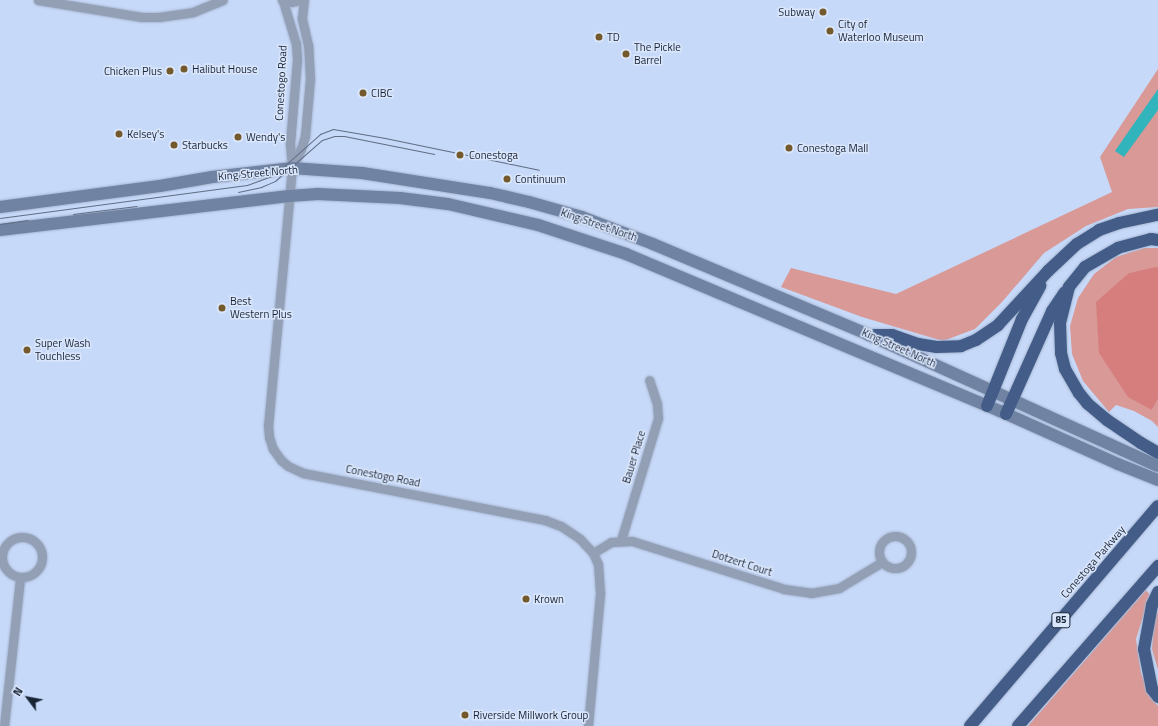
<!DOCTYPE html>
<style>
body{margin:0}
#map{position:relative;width:1158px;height:726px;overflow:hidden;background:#c7d9f8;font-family:"Titillium Web",sans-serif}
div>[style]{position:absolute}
.green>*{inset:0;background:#d99997}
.forest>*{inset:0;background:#d57e7d}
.water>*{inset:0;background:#31b4bb}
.roads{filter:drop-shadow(0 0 1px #a4b5d1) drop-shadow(0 0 1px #a4b5d1)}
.minor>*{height:9px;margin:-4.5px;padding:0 4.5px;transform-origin:4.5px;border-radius:4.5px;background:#929fb4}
.minor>.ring{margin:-4.5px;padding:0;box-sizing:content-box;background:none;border:9px solid #929fb4;border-radius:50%}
.secondary>*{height:12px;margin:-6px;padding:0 6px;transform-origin:6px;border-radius:6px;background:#7083a2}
.motorway>*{height:12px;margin:-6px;padding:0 6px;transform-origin:6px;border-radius:6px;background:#435d88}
.tram>*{height:1px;margin:-0.5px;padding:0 0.5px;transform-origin:0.5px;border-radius:0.5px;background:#5f6d85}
.dots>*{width:11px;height:11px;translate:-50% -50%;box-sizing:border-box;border:2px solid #dae6fb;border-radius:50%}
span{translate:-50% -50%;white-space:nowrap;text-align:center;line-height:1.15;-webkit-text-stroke:3px #dae6fb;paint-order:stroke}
.shield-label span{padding:1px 3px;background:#dae6fb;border:1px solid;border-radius:3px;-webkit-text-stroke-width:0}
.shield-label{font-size:10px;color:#192437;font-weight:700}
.poi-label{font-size:11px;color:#192437}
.right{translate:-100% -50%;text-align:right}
.left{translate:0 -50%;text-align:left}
.street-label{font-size:11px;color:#192437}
.north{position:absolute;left:8px;top:678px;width:40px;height:40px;-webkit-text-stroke:3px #dae6fb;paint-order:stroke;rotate:302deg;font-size:11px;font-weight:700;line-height:16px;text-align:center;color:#192437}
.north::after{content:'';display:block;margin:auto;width:14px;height:18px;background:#192437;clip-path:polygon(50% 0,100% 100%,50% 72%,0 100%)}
</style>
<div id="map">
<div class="green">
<i style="clip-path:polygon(1158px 69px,1158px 207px,1128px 209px,1086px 226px,1044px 253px,1002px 302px,975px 329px,943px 341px,862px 317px,781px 287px,791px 268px,896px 294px,1112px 192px,1100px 157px)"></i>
<i style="clip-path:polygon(1144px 248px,1158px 248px,1158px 268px,1129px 273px,1152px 410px,1158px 399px,1158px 427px,1152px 421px,1134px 411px,1116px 405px,1109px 412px,1083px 381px,1072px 354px,1070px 326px,1078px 298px,1094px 274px,1116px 257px)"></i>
<i style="clip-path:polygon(1146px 590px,1150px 595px,1136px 639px,1141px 673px,1152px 699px,1158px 706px,1158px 726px,1028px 726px)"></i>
<i style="clip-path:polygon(1158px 612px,1158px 670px,1152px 649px,1154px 620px)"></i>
</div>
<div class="forest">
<i style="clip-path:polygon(1156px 267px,1158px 268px,1158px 399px,1152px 410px,1128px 397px,1099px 353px,1096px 302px,1129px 273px)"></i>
</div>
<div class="water">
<i style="clip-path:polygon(1158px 89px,1158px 110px,1124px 157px,1115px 151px)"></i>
</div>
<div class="roads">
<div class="minor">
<i style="left:38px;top:0;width:105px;rotate:9.3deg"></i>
<i style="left:142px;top:17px;width:17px"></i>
<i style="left:159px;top:17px;width:34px;rotate:-8deg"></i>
<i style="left:193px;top:12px;width:32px;rotate:-22deg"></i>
<i style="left:282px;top:0;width:10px;rotate:11deg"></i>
<i style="left:292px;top:2px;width:8px;rotate:-14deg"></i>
<i style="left:283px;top:1px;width:45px;rotate:73.2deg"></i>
<i style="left:296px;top:44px;width:16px;rotate:86deg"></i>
<i style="left:297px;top:60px;width:84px;rotate:94.8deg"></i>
<i style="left:290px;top:144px;width:24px;rotate:85deg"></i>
<i style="left:292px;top:168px;width:258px;rotate:95.3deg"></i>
<i style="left:268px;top:425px;width:12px;rotate:85deg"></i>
<i style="left:269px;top:437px;width:13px;rotate:72deg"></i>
<i style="left:273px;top:449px;width:14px;rotate:54deg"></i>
<i style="left:281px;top:460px;width:9px;rotate:41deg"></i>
<i style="left:288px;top:466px;width:17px;rotate:25deg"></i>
<i style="left:303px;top:473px;width:247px;rotate:11deg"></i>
<i style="left:545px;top:520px;width:17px;rotate:21deg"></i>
<i style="left:561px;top:526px;width:23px;rotate:34deg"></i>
<i style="left:580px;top:539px;width:19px;rotate:47deg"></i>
<i style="left:593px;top:553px;width:12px;rotate:66deg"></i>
<i style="left:598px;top:564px;width:14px;rotate:86deg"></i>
<i style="left:599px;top:578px;width:16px;rotate:86deg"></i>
<i style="left:600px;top:594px;width:133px;rotate:95.2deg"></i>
<i style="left:292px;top:168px;width:21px;rotate:-65deg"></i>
<i style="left:301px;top:149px;width:14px;rotate:-73deg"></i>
<i style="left:305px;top:136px;width:57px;rotate:-85deg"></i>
<i style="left:310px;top:79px;width:34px;rotate:-93deg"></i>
<i style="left:308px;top:45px;width:28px;rotate:-103deg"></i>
<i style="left:302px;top:18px;width:18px;rotate:-84deg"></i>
<i class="ring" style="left:879px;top:536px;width:23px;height:23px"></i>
<i class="ring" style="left:2px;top:537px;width:31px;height:31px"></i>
<i style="left:621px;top:540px;width:127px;rotate:-73.1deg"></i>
<i style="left:658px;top:418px;width:14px;rotate:-94deg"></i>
<i style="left:657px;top:404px;width:25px;rotate:-108deg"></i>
<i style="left:593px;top:553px;width:21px;rotate:-31deg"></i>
<i style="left:611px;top:542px;width:21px;rotate:-3deg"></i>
<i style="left:632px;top:541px;width:159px;rotate:17.5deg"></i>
<i style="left:784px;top:589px;width:27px;rotate:8deg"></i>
<i style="left:811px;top:593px;width:28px;rotate:-10deg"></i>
<i style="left:839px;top:588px;width:50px;rotate:-31.2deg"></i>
<i style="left:4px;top:726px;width:149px;rotate:-83.8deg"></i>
</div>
<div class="secondary">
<i style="left:0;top:207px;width:161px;rotate:-7.5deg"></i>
<i style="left:160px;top:186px;width:53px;rotate:-9.8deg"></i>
<i style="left:212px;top:177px;width:81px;rotate:-6.4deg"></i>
<i style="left:292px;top:168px;width:70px;rotate:4.1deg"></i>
<i style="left:362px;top:173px;width:130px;rotate:8.9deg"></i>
<i style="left:490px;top:193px;width:40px;rotate:13deg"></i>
<i style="left:529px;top:202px;width:55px;rotate:15.8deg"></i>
<i style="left:582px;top:217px;width:76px;rotate:20.8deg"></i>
<i style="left:653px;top:244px;width:234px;rotate:22.8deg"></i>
<i style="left:869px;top:335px;width:317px;rotate:24.4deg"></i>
<i style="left:0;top:230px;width:291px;rotate:-6.7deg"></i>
<i style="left:289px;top:196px;width:29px;rotate:-4deg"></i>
<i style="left:318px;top:194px;width:82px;rotate:2.8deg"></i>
<i style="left:400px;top:198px;width:48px;rotate:7.1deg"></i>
<i style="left:448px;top:204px;width:92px;rotate:13.1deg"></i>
<i style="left:538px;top:225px;width:93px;rotate:18.2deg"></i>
<i style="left:626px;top:254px;width:406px;rotate:22.8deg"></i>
<i style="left:1000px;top:411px;width:129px;rotate:24.2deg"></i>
<i style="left:1118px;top:464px;width:43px;rotate:21.8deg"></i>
</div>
<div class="motorway">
<i style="left:1158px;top:240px;width:7px;rotate:-172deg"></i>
<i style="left:1151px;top:239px;width:34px;rotate:165deg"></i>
<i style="left:1118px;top:248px;width:38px;rotate:150deg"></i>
<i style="left:1085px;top:267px;width:26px;rotate:129deg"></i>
<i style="left:1069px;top:287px;width:37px;rotate:104deg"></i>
<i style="left:1060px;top:323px;width:30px;rotate:88deg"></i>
<i style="left:1061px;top:353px;width:16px;rotate:76deg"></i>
<i style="left:1065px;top:369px;width:28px;rotate:60deg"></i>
<i style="left:1079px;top:393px;width:14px;rotate:51deg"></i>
<i style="left:1088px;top:404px;width:25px;rotate:40deg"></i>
<i style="left:1107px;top:420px;width:41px;rotate:34.1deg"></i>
<i style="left:1141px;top:443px;width:20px;rotate:30deg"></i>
<i style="left:869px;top:335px;width:23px"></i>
<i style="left:892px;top:335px;width:28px;rotate:19deg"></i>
<i style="left:918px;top:344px;width:19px;rotate:9deg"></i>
<i style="left:937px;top:347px;width:24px;rotate:-2deg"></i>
<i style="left:961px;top:346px;width:16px;rotate:-22deg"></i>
<i style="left:976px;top:340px;width:27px;rotate:-34deg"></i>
<i style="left:998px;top:325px;width:74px;rotate:-47.2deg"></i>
<i style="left:1048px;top:271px;width:40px;rotate:-43deg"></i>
<i style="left:1077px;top:244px;width:26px;rotate:-32deg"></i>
<i style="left:1099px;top:230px;width:21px;rotate:-19deg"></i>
<i style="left:1119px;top:223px;width:40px;rotate:-12deg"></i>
<i style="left:987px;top:406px;width:94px;rotate:-68.1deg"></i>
<i style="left:1022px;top:319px;width:38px;rotate:-61deg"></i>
<i style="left:1006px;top:414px;width:113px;rotate:-65.9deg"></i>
<i style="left:1052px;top:311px;width:22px;rotate:-56deg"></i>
<i style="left:1158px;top:592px;width:14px;rotate:115deg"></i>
<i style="left:1152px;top:605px;width:45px;rotate:100.3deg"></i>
<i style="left:1144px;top:649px;width:41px;rotate:78.7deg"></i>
<i style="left:1152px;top:689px;width:10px;rotate:53deg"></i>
<i style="left:970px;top:726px;width:289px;rotate:-49.5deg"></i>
<i style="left:1018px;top:726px;width:213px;rotate:-48.8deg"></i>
</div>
</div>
<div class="tram">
<i style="left:238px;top:192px;width:24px;rotate:-12deg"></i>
<i style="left:261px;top:187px;width:15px;rotate:-23deg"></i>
<i style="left:275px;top:181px;width:62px;rotate:-41.1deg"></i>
<i style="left:322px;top:140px;width:13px;rotate:-18deg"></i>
<i style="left:334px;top:136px;width:10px"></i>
<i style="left:344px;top:136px;width:92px;rotate:11.3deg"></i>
<i style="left:73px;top:214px;width:64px;rotate:-7.1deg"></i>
<i style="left:0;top:218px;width:249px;rotate:-7.6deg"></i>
<i style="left:247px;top:185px;width:29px;rotate:-20deg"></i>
<i style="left:274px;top:175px;width:62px;rotate:-41.7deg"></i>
<i style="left:320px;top:134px;width:14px;rotate:-21deg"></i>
<i style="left:333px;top:129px;width:53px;rotate:9.8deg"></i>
<i style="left:385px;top:138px;width:157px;rotate:11.7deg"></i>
<i style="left:0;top:224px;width:28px;rotate:-8deg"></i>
</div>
<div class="dots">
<i style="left:823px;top:12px;background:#73592b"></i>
<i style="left:830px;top:31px;background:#73592b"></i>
<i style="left:599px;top:37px;background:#73592b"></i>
<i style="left:626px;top:54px;background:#73592b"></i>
<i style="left:184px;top:69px;background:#73592b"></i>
<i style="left:170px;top:71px;background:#73592b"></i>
<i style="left:363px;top:93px;background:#73592b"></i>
<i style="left:119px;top:134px;background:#73592b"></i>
<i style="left:238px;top:137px;background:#73592b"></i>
<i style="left:174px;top:145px;background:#73592b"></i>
<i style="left:789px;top:148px;background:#73592b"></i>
<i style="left:460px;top:155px;background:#73592b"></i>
<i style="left:507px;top:179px;background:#73592b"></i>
<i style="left:222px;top:308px;background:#73592b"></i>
<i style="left:27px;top:350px;background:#73592b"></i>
<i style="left:526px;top:599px;background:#73592b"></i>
<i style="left:465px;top:715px;background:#73592b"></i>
</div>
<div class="shield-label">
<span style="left:1061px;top:620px">85</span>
</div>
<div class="poi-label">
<span class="right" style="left:815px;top:12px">Subway</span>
<span class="left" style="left:838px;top:31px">City of<br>Waterloo Museum</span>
<span class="left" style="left:607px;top:37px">TD</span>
<span class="left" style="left:634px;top:54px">The Pickle<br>Barrel</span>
<span class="left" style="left:192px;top:69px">Halibut House</span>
<span class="right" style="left:162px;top:71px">Chicken Plus</span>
<span class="left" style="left:371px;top:93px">CIBC</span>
<span class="left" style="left:127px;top:134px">Kelsey's</span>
<span class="left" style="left:246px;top:137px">Wendy's</span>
<span class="left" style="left:182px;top:145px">Starbucks</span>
<span class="left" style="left:797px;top:148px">Conestoga Mall</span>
<span class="left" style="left:469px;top:155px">Conestoga</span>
<span class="left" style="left:515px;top:179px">Continuum</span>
<span class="left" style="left:230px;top:308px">Best<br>Western Plus</span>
<span class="left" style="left:35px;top:350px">Super Wash<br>Touchless</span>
<span class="left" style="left:534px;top:599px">Krown</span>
<span class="left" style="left:473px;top:715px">Riverside Millwork Group</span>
</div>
<div class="street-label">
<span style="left:281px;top:83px;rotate:-87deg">Conestogo Road</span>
<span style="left:258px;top:173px;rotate:-5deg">King Street North</span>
<span style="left:599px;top:225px;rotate:19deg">King Street North</span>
<span style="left:899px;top:348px;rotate:24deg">King Street North</span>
<span style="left:634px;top:457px;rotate:-73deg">Bauer Place</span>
<span style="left:383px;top:476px;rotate:11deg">Conestogo Road</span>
<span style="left:1093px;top:562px;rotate:-49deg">Conestoga Parkway</span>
<span style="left:742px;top:563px;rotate:18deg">Dotzert Court</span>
</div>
<div class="north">N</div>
</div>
